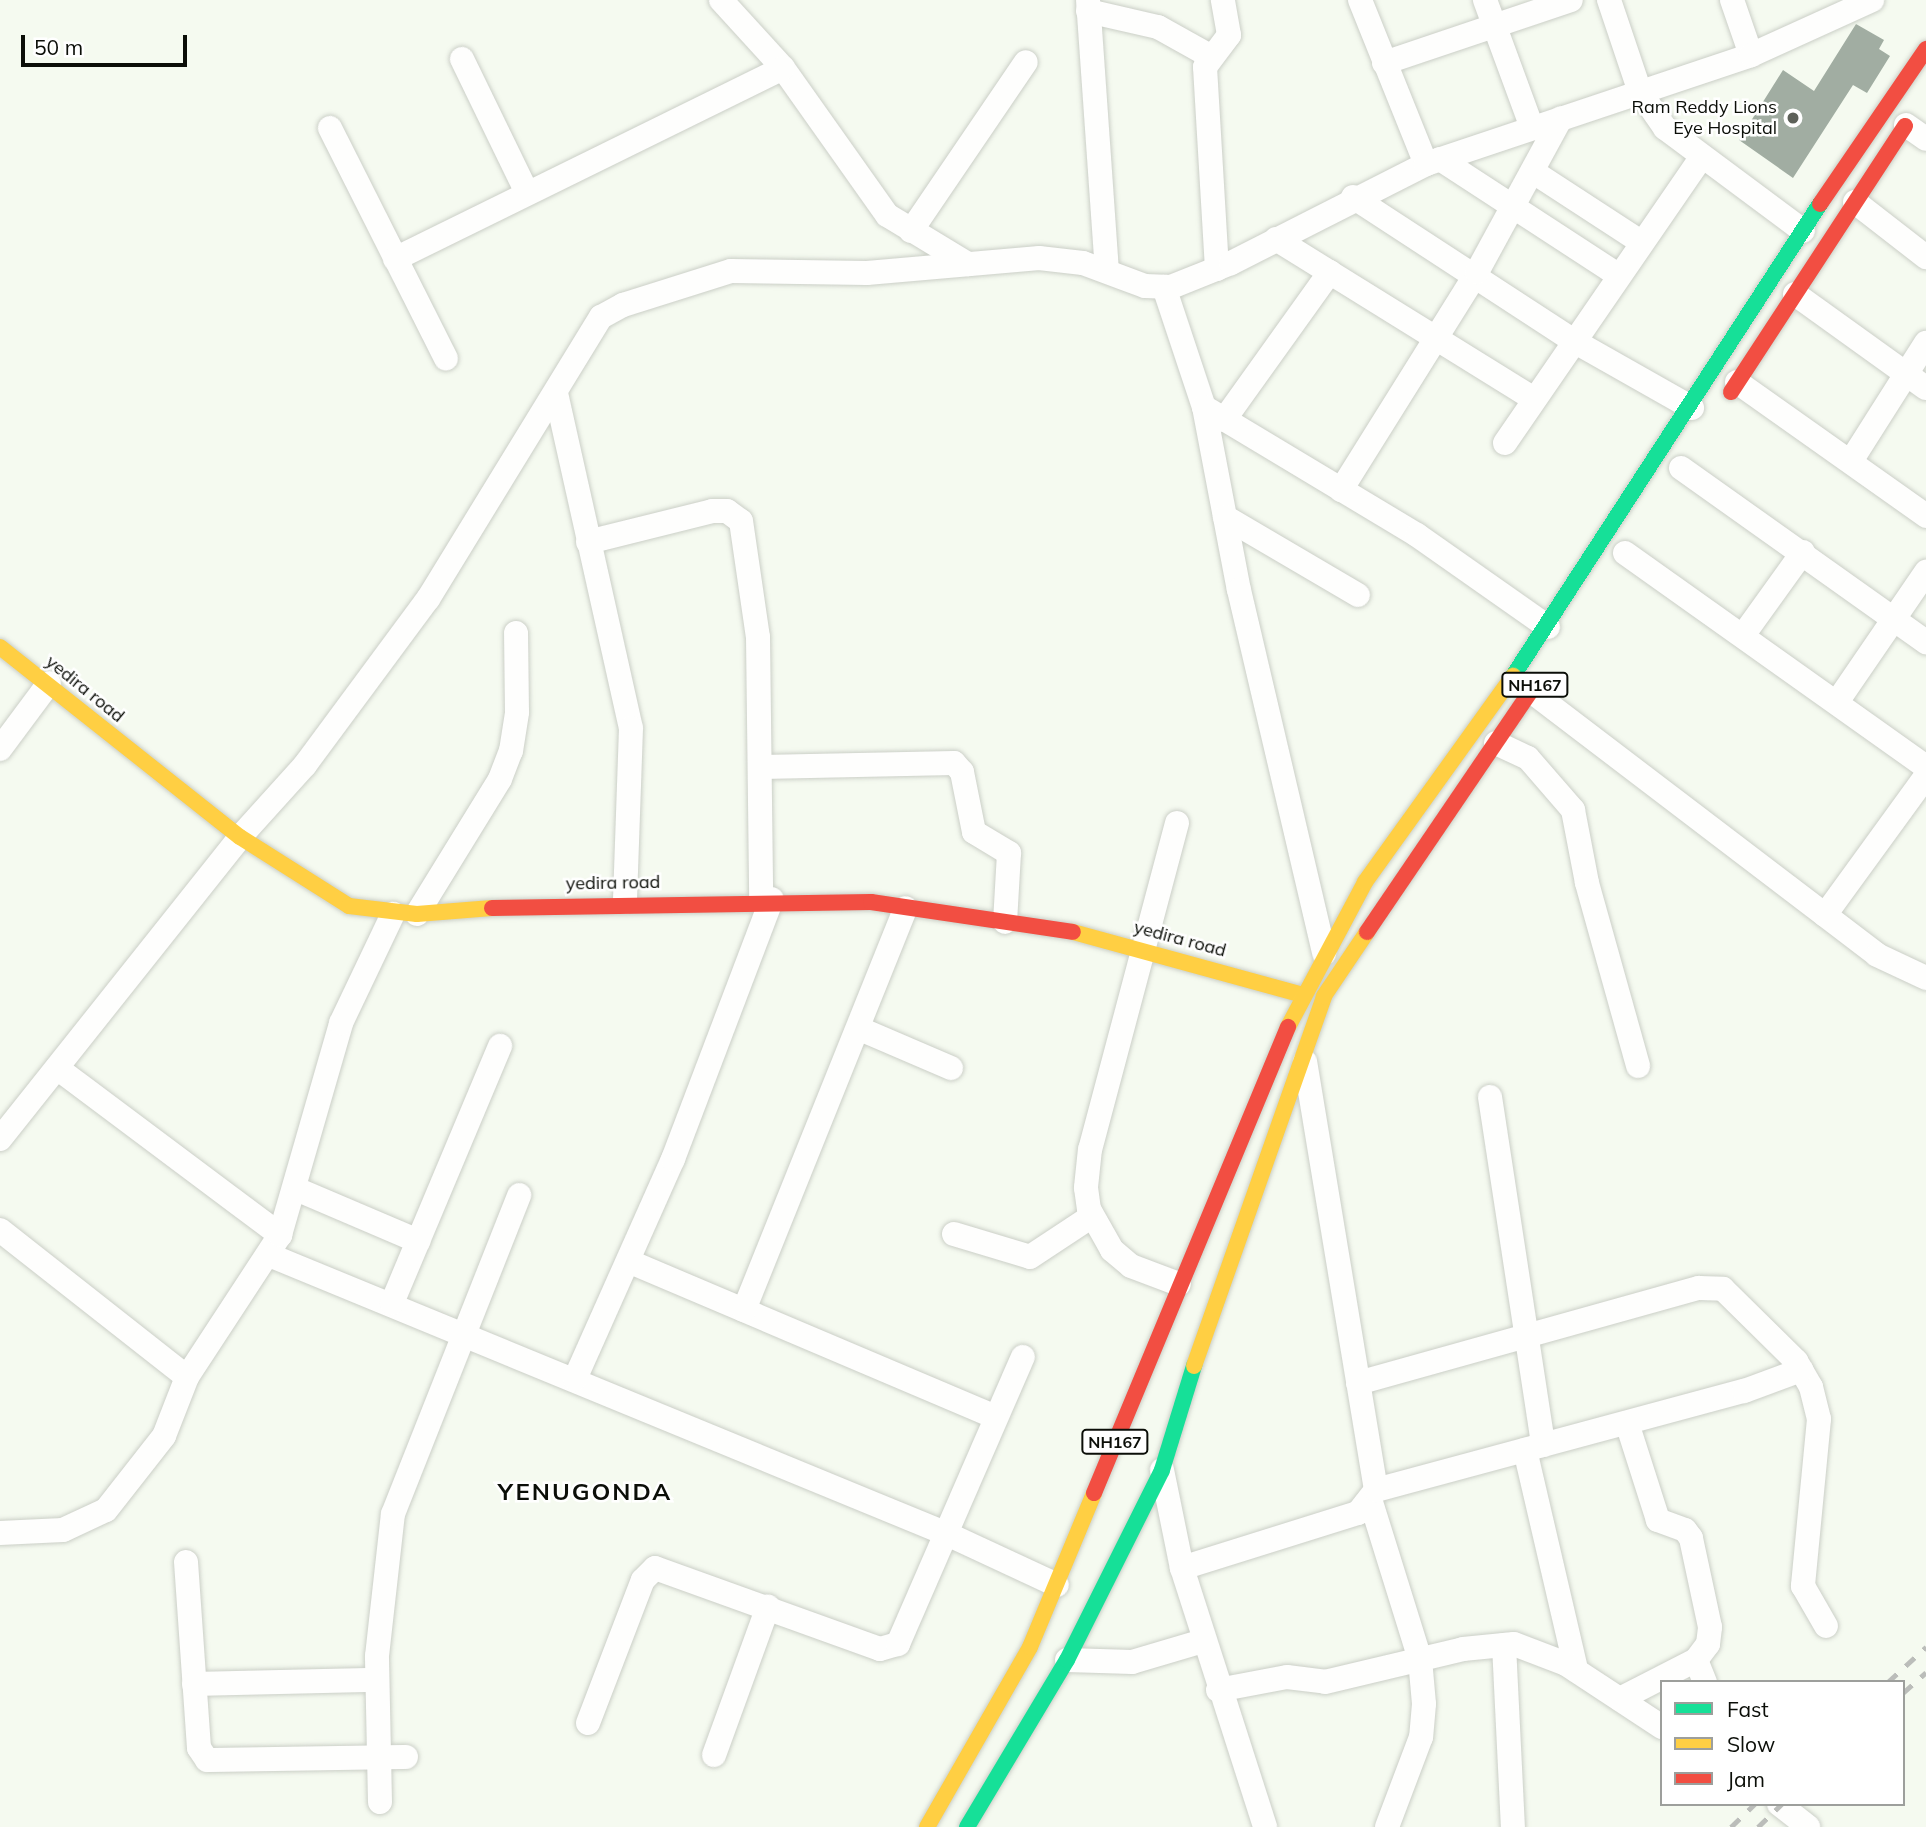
<!DOCTYPE html>
<style>
body{margin:0}
#map{position:relative;width:1926px;height:1827px;overflow:hidden;background:#f5faf0;font-family:Mulish,sans-serif}
div>[style]{position:absolute}
.building>*{inset:0;background:#a1ada2}
.roads{filter:drop-shadow(0 0 2px #cbcfc7) drop-shadow(0 0 2px #cbcfc7)}
.street>*{height:24px;margin:-12px;padding:0 12px;transform-origin:12px;border-radius:12px;background:#fefefd}
.fast>*{height:16px;margin:-8px;padding:0 8px;transform-origin:8px;border-radius:8px;background:#16e098}
.slow>*{height:16px;margin:-8px;padding:0 8px;transform-origin:8px;border-radius:8px;background:#ffcf43}
.jam>*{height:16px;margin:-8px;padding:0 8px;transform-origin:8px;border-radius:8px;background:#f24e42}
.rail>*{height:5px;margin-top:-2.5px;transform-origin:0;background:repeating-linear-gradient(90deg,#bbbdba 0 12px,transparent 0 24px)}
.dots>*{width:19px;height:19px;translate:-50% -50%;box-sizing:border-box;border:4px solid #fff;border-radius:50%}
span{translate:-50% -50%;white-space:nowrap;text-align:center;line-height:1.15;-webkit-text-stroke:5px #fff;paint-order:stroke}
.shield-label span{padding:2px 5px;background:#fff;border:2px solid;border-radius:5px;-webkit-text-stroke-width:0}
.shield-label{font-size:16px;color:#0b0e08;font-weight:700}
.poi-label{font-size:18px;color:#0b0e08}
.right{translate:-100% -50%;text-align:right}
.street-label{font-size:18px;color:#0b0e08}
.district-label{font-size:24px;color:#0b0e08;font-weight:700;letter-spacing:2px}
.legend{position:absolute;left:1660px;top:1680px;width:245px;height:126px;box-sizing:border-box;background:#fff;border:2px solid #9d9f9c;margin:0;padding:9px 12px;list-style:none;font-size:21px;color:#0b0e08}
.legend li{display:flex;align-items:center;gap:14px;height:35px}
.legend b{width:35px;border:2px solid #9d9f9c}
.scale{position:absolute;left:21px;top:35px;width:166px;height:32px;box-sizing:border-box;border:4px solid #0b0e08;border-top:0;padding-left:9px;font-size:21px;line-height:24px;white-space:nowrap;color:#0b0e08;-webkit-text-stroke:5px #fff;paint-order:stroke}
</style>
<div id="map">
<div class="building">
<i style="clip-path:polygon(1856px 24px,1884px 40px,1879px 49px,1890px 56px,1867px 93px,1853px 85px,1793px 178px,1739px 140px,1783px 70px,1814px 91px)"></i>
</div>
<div class="roads">
<div class="street">
<i style="left:721px;top:0;width:92px;rotate:47.6deg"></i>
<i style="left:783px;top:68px;width:180px;rotate:54.7deg"></i>
<i style="left:887px;top:215px;width:95px;rotate:31.2deg"></i>
<i style="left:1088px;top:0;width:271px;rotate:86deg"></i>
<i style="left:1360px;top:0;width:177px;rotate:68.1deg"></i>
<i style="left:1485px;top:0;width:136px;rotate:69.8deg"></i>
<i style="left:1609px;top:0;width:97px;rotate:71.4deg"></i>
<i style="left:1640px;top:92px;width:44px;rotate:55.2deg"></i>
<i style="left:1665px;top:128px;width:172px;rotate:36.7deg"></i>
<i style="left:1732px;top:0;width:58px;rotate:70.9deg"></i>
<i style="left:1088px;top:11px;width:72px;rotate:12.9deg"></i>
<i style="left:1158px;top:27px;width:60px;rotate:29.1deg"></i>
<i style="left:462px;top:59px;width:149px;rotate:64.1deg"></i>
<i style="left:1384px;top:63px;width:197px;rotate:-18.6deg"></i>
<i style="left:1906px;top:125px;width:24px;rotate:35deg"></i>
<i style="left:330px;top:128px;width:258px;rotate:63.3deg"></i>
<i style="left:1440px;top:159px;width:212px;rotate:33.1deg"></i>
<i style="left:1535px;top:173px;width:126px;rotate:33.1deg"></i>
<i style="left:1353px;top:197px;width:262px;rotate:33.1deg"></i>
<i style="left:1572px;top:340px;width:138px;rotate:29.5deg"></i>
<i style="left:1855px;top:202px;width:90px;rotate:37.8deg"></i>
<i style="left:911px;top:231px;width:204px;rotate:-55.8deg"></i>
<i style="left:1276px;top:239px;width:304px;rotate:31.8deg"></i>
<i style="left:395px;top:259px;width:432px;rotate:-26.2deg"></i>
<i style="left:1217px;top:269px;width:202px;rotate:-93.4deg"></i>
<i style="left:1205px;top:67px;width:40px;rotate:-53deg"></i>
<i style="left:1229px;top:35px;width:36px;rotate:-100deg"></i>
<i style="left:1164px;top:287px;width:126px;rotate:71.6deg"></i>
<i style="left:1204px;top:407px;width:186px;rotate:79.2deg"></i>
<i style="left:1239px;top:590px;width:373px;rotate:76.8deg"></i>
<i style="left:1795px;top:294px;width:161px;rotate:35.7deg"></i>
<i style="left:1737px;top:382px;width:232px;rotate:35.3deg"></i>
<i style="left:556px;top:393px;width:343px;rotate:77.4deg"></i>
<i style="left:631px;top:728px;width:174px;rotate:92deg"></i>
<i style="left:1204px;top:407px;width:249px;rotate:31deg"></i>
<i style="left:1417px;top:535px;width:160px;rotate:35.1deg"></i>
<i style="left:1224px;top:420px;width:182px;rotate:-54.4deg"></i>
<i style="left:1505px;top:443px;width:345px;rotate:-55.5deg"></i>
<i style="left:1851px;top:461px;width:140px;rotate:-57.6deg"></i>
<i style="left:1681px;top:468px;width:301px;rotate:35.4deg"></i>
<i style="left:1341px;top:490px;width:257px;rotate:-58deg"></i>
<i style="left:1477px;top:272px;width:175px;rotate:-61.4deg"></i>
<i style="left:1225px;top:517px;width:154px;rotate:30.4deg"></i>
<i style="left:588px;top:542px;width:128px;rotate:-14deg"></i>
<i style="left:712px;top:511px;width:15px"></i>
<i style="left:727px;top:511px;width:17px;rotate:36deg"></i>
<i style="left:741px;top:521px;width:117px;rotate:81.7deg"></i>
<i style="left:758px;top:637px;width:262px;rotate:89.3deg"></i>
<i style="left:1625px;top:553px;width:369px;rotate:35.4deg"></i>
<i style="left:1744px;top:634px;width:101px;rotate:-54.3deg"></i>
<i style="left:1531px;top:691px;width:435px;rotate:37.3deg"></i>
<i style="left:1877px;top:955px;width:54px;rotate:25.1deg"></i>
<i style="left:1837px;top:702px;width:158px;rotate:-55.6deg"></i>
<i style="left:1496px;top:743px;width:35px;rotate:25deg"></i>
<i style="left:1528px;top:758px;width:69px;rotate:49.1deg"></i>
<i style="left:1573px;top:810px;width:74px;rotate:79.1deg"></i>
<i style="left:1587px;top:883px;width:190px;rotate:74.4deg"></i>
<i style="left:0;top:749px;width:82px;rotate:-53.4deg"></i>
<i style="left:762px;top:767px;width:192px;rotate:-1.2deg"></i>
<i style="left:954px;top:763px;width:12px;rotate:48deg"></i>
<i style="left:962px;top:772px;width:61px;rotate:78.7deg"></i>
<i style="left:974px;top:832px;width:41px;rotate:31deg"></i>
<i style="left:1009px;top:853px;width:69px;rotate:93.3deg"></i>
<i style="left:1177px;top:823px;width:337px;rotate:104.9deg"></i>
<i style="left:1090px;top:1149px;width:39px;rotate:96deg"></i>
<i style="left:1086px;top:1188px;width:21px;rotate:82deg"></i>
<i style="left:1089px;top:1209px;width:47px;rotate:60.7deg"></i>
<i style="left:1112px;top:1250px;width:25px;rotate:40deg"></i>
<i style="left:1131px;top:1266px;width:51px;rotate:20.6deg"></i>
<i style="left:417px;top:914px;width:158px;rotate:-58.4deg"></i>
<i style="left:500px;top:779px;width:30px;rotate:-69deg"></i>
<i style="left:511px;top:751px;width:39px;rotate:-81deg"></i>
<i style="left:517px;top:712px;width:79px;rotate:-90.7deg"></i>
<i style="left:1825px;top:915px;width:172px;rotate:-54deg"></i>
<i style="left:860px;top:1029px;width:99px;rotate:23.2deg"></i>
<i style="left:57px;top:1068px;width:279px;rotate:36.8deg"></i>
<i style="left:1490px;top:1097px;width:352px;rotate:81.3deg"></i>
<i style="left:0;top:1139px;width:386px;rotate:-51.5deg"></i>
<i style="left:240px;top:837px;width:97px;rotate:-47.9deg"></i>
<i style="left:305px;top:765px;width:207px;rotate:-53.5deg"></i>
<i style="left:428px;top:599px;width:331px;rotate:-58.5deg"></i>
<i style="left:601px;top:317px;width:25px;rotate:-29deg"></i>
<i style="left:623px;top:305px;width:113px;rotate:-17.5deg"></i>
<i style="left:731px;top:271px;width:136px;rotate:0.8deg"></i>
<i style="left:867px;top:273px;width:173px;rotate:-5deg"></i>
<i style="left:1039px;top:258px;width:44px;rotate:6.5deg"></i>
<i style="left:1083px;top:263px;width:66px;rotate:20.4deg"></i>
<i style="left:1145px;top:286px;width:26px;rotate:2deg"></i>
<i style="left:1171px;top:287px;width:65px;rotate:-21.8deg"></i>
<i style="left:1231px;top:263px;width:219px;rotate:-26.9deg"></i>
<i style="left:1426px;top:164px;width:343px;rotate:-18.5deg"></i>
<i style="left:1751px;top:55px;width:133px;rotate:-24.4deg"></i>
<i style="left:296px;top:1189px;width:133px;rotate:23.1deg"></i>
<i style="left:0;top:1230px;width:238px;rotate:38.2deg"></i>
<i style="left:954px;top:1234px;width:79px;rotate:16.8deg"></i>
<i style="left:1030px;top:1257px;width:74px;rotate:-33.5deg"></i>
<i style="left:269px;top:1255px;width:733px;rotate:22.37deg"></i>
<i style="left:947px;top:1534px;width:121px;rotate:24.9deg"></i>
<i style="left:628px;top:1261px;width:399px;rotate:23deg"></i>
<i style="left:392px;top:1303px;width:279px;rotate:-67.2deg"></i>
<i style="left:744px;top:1310px;width:433px;rotate:-68.1deg"></i>
<i style="left:575px;top:1379px;width:241px;rotate:-66deg"></i>
<i style="left:673px;top:1159px;width:278px;rotate:-69.2deg"></i>
<i style="left:1358px;top:1383px;width:354px;rotate:-15.6deg"></i>
<i style="left:1699px;top:1288px;width:24px;rotate:2deg"></i>
<i style="left:1723px;top:1289px;width:103px;rotate:44.6deg"></i>
<i style="left:1796px;top:1361px;width:30px;rotate:60deg"></i>
<i style="left:1811px;top:1387px;width:33px;rotate:76deg"></i>
<i style="left:1819px;top:1419px;width:168px;rotate:95.5deg"></i>
<i style="left:1803px;top:1586px;width:46px;rotate:60.1deg"></i>
<i style="left:1525px;top:1450px;width:226px;rotate:76.9deg"></i>
<i style="left:1162px;top:1470px;width:100px;rotate:78.5deg"></i>
<i style="left:1182px;top:1568px;width:272px;rotate:72.2deg"></i>
<i style="left:1376px;top:1490px;width:381px;rotate:-15.1deg"></i>
<i style="left:1744px;top:1391px;width:61px;rotate:-20.2deg"></i>
<i style="left:1371px;top:1502px;width:164px;rotate:72.7deg"></i>
<i style="left:1420px;top:1659px;width:45px;rotate:84.9deg"></i>
<i style="left:1424px;top:1704px;width:33px;rotate:95deg"></i>
<i style="left:1421px;top:1737px;width:96px;rotate:110.7deg"></i>
<i style="left:0;top:1533px;width:63px;rotate:-2.7deg"></i>
<i style="left:63px;top:1530px;width:47px;rotate:-24.9deg"></i>
<i style="left:106px;top:1510px;width:94px;rotate:-51.9deg"></i>
<i style="left:164px;top:1436px;width:63px;rotate:-68.7deg"></i>
<i style="left:187px;top:1377px;width:170px;rotate:-56.8deg"></i>
<i style="left:280px;top:1235px;width:221px;rotate:-73.9deg"></i>
<i style="left:341px;top:1023px;width:121px;rotate:-64.5deg"></i>
<i style="left:186px;top:1562px;width:186px;rotate:86deg"></i>
<i style="left:199px;top:1748px;width:14px;rotate:56deg"></i>
<i style="left:207px;top:1760px;width:199px;rotate:-0.9deg"></i>
<i style="left:1182px;top:1568px;width:184px;rotate:-17.4deg"></i>
<i style="left:1358px;top:1513px;width:29px;rotate:-52deg"></i>
<i style="left:1376px;top:1490px;width:434px;rotate:-99.4deg"></i>
<i style="left:1504px;top:1645px;width:182px;rotate:87.2deg"></i>
<i style="left:1067px;top:1660px;width:65px;rotate:1.8deg"></i>
<i style="left:1132px;top:1662px;width:74px;rotate:-16.5deg"></i>
<i style="left:1696px;top:1660px;width:24px;rotate:68deg"></i>
<i style="left:194px;top:1684px;width:183px;rotate:-1.3deg"></i>
<i style="left:1218px;top:1690px;width:70px;rotate:-10.7deg"></i>
<i style="left:1287px;top:1677px;width:38px;rotate:7deg"></i>
<i style="left:1325px;top:1682px;width:142px;rotate:-13.4deg"></i>
<i style="left:1463px;top:1649px;width:51px;rotate:-5.6deg"></i>
<i style="left:1514px;top:1644px;width:56px;rotate:21deg"></i>
<i style="left:1566px;top:1664px;width:115px;rotate:33.3deg"></i>
<i style="left:1620px;top:1699px;width:85px;rotate:-27.2deg"></i>
<i style="left:1696px;top:1660px;width:20px;rotate:-53deg"></i>
<i style="left:1708px;top:1644px;width:17px;rotate:-83deg"></i>
<i style="left:1710px;top:1627px;width:91px;rotate:-102.1deg"></i>
<i style="left:1691px;top:1538px;width:10px;rotate:-127deg"></i>
<i style="left:1685px;top:1530px;width:29px;rotate:-160deg"></i>
<i style="left:1658px;top:1520px;width:102px;rotate:-107.7deg"></i>
<i style="left:588px;top:1723px;width:153px;rotate:-69deg"></i>
<i style="left:643px;top:1580px;width:17px;rotate:-45deg"></i>
<i style="left:655px;top:1568px;width:239px;rotate:19.8deg"></i>
<i style="left:880px;top:1649px;width:19px;rotate:-16deg"></i>
<i style="left:898px;top:1644px;width:313px;rotate:-66.5deg"></i>
<i style="left:714px;top:1755px;width:158px;rotate:-70deg"></i>
<i style="left:380px;top:1802px;width:146px;rotate:-91.2deg"></i>
<i style="left:377px;top:1656px;width:143px;rotate:-83.6deg"></i>
<i style="left:393px;top:1514px;width:343px;rotate:-68.4deg"></i>
<i style="left:1779px;top:1804px;width:37px;rotate:38deg"></i>
</div>
<div class="fast">
<i style="left:1513px;top:676px;width:563px;rotate:-56.96deg"></i>
<i style="left:967px;top:1827px;width:195px;rotate:-59.1deg"></i>
<i style="left:1067px;top:1660px;width:212px;rotate:-63.4deg"></i>
<i style="left:1162px;top:1470px;width:109px;rotate:-72.9deg"></i>
</div>
<div class="slow">
<i style="left:0;top:647px;width:306px;rotate:38.4deg"></i>
<i style="left:240px;top:837px;width:129px;rotate:32.3deg"></i>
<i style="left:349px;top:906px;width:68px;rotate:6.7deg"></i>
<i style="left:417px;top:914px;width:75px;rotate:-4.6deg"></i>
<i style="left:1073px;top:932px;width:239px;rotate:15.3deg"></i>
<i style="left:1288px;top:1027px;width:164px;rotate:-62deg"></i>
<i style="left:1365px;top:882px;width:254px;rotate:-54.3deg"></i>
<i style="left:1194px;top:1366px;width:392px;rotate:-70.6deg"></i>
<i style="left:1324px;top:996px;width:77px;rotate:-56.1deg"></i>
<i style="left:927px;top:1827px;width:207px;rotate:-60.2deg"></i>
<i style="left:1030px;top:1647px;width:167px;rotate:-67.4deg"></i>
</div>
<div class="jam">
<i style="left:1820px;top:204px;width:188px;rotate:-55.6deg"></i>
<i style="left:1731px;top:392px;width:318px;rotate:-56.8deg"></i>
<i style="left:492px;top:908px;width:379px;rotate:-0.9deg"></i>
<i style="left:871px;top:902px;width:204px;rotate:8.4deg"></i>
<i style="left:1367px;top:932px;width:294px;rotate:-55.8deg"></i>
<i style="left:1094px;top:1493px;width:505px;rotate:-67.4deg"></i>
</div>
</div>
<div class="rail">
<i style="left:1888px;top:1682px;width:52px;rotate:-42.6deg"></i>
<i style="left:1903px;top:1693px;width:31px;rotate:-42deg"></i>
<i style="left:1731px;top:1827px;width:33px;rotate:-44deg"></i>
<i style="left:1758px;top:1827px;width:33px;rotate:-44deg"></i>
</div>
<div class="dots">
<i style="left:1793px;top:118px;background:#5d6159"></i>
</div>
<div class="shield-label">
<span style="left:1535px;top:685px">NH167</span>
<span style="left:1115px;top:1442px">NH167</span>
</div>
<div class="poi-label">
<span class="right" style="left:1777px;top:118px">Ram Reddy Lions<br>Eye Hospital</span>
</div>
<div class="street-label">
<span style="left:85px;top:689px;rotate:39deg">yedira road</span>
<span style="left:613px;top:883px;rotate:-1deg">yedira road</span>
<span style="left:1180px;top:939px;rotate:15deg">yedira road</span>
</div>
<div class="district-label">
<span style="left:585px;top:1492px">YENUGONDA</span>
</div>
<ul class="legend">
<li><b style="height:9px;background:#16e098"></b>Fast</li>
<li><b style="height:9px;background:#ffcf43"></b>Slow</li>
<li><b style="height:9px;background:#f24e42"></b>Jam</li>
</ul>
<div class="scale">50 m</div>
</div>
